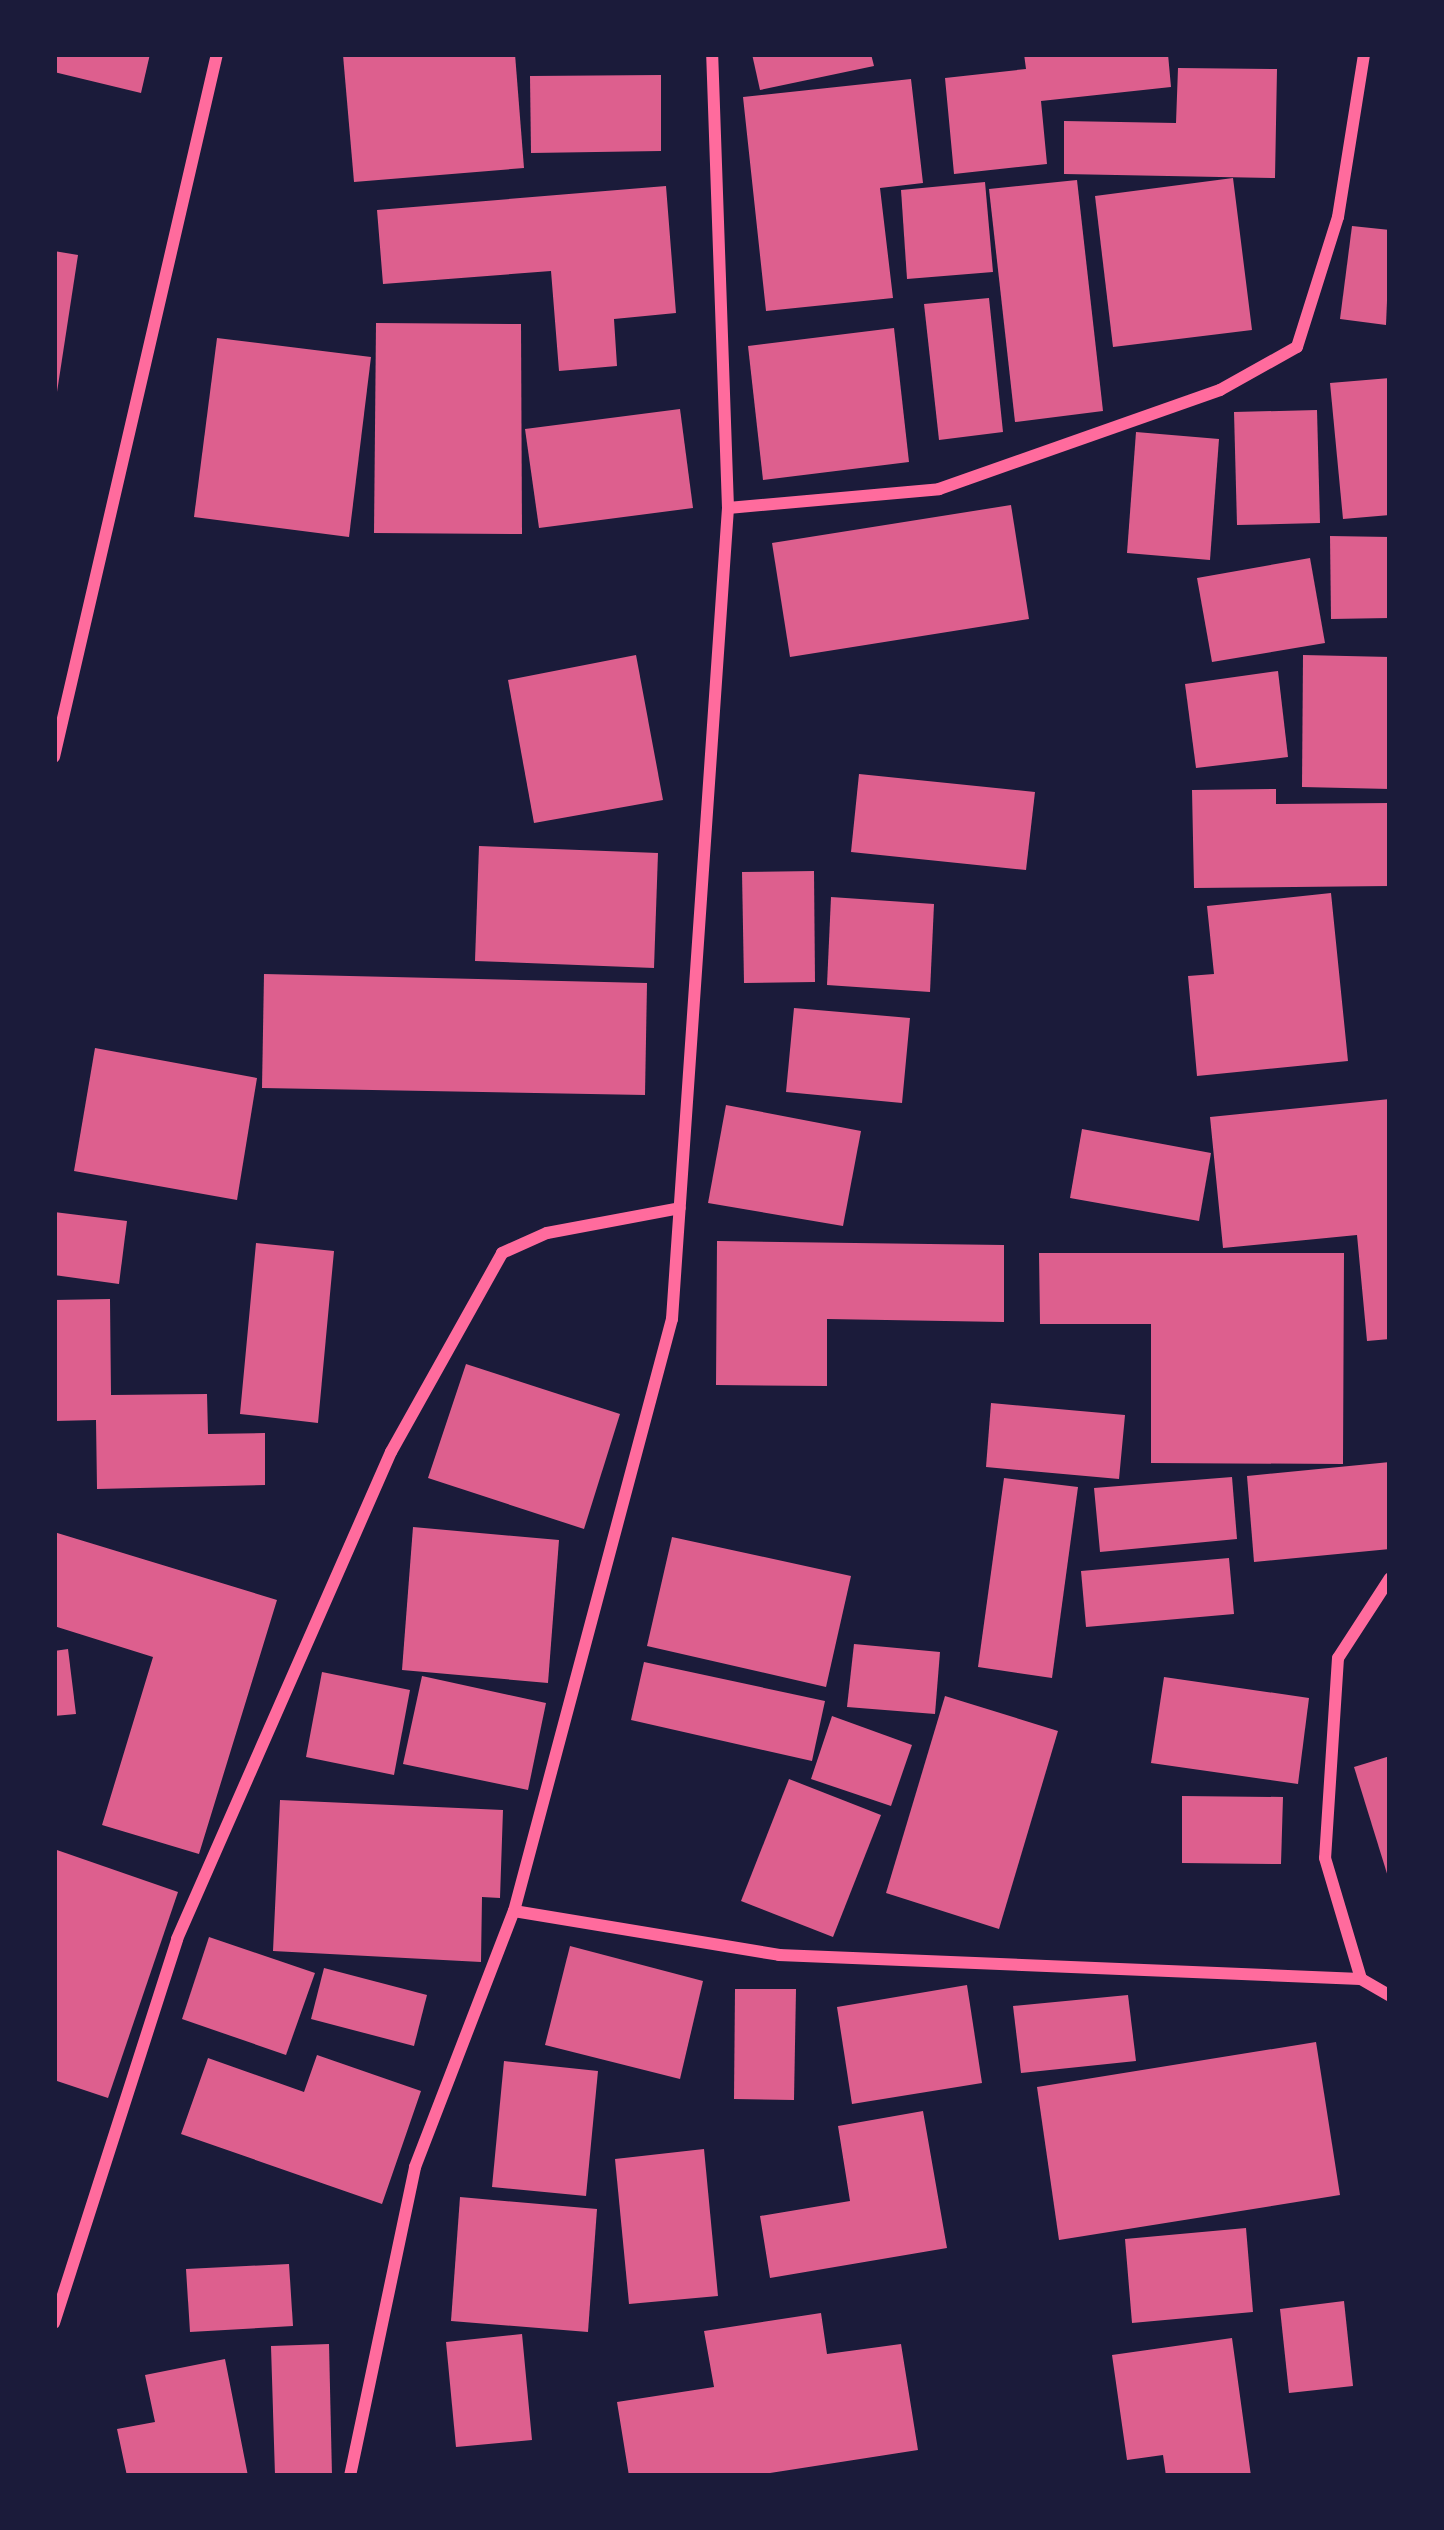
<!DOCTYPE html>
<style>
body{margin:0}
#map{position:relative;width:1444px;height:2530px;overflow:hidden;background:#1b1b3a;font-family:"Fira Sans",sans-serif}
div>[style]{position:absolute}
.building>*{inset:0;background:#dd5f8e}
.minor>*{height:12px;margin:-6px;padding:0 6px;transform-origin:6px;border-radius:6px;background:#ff6b9d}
span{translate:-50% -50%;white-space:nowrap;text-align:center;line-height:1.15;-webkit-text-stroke:10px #1b1b3a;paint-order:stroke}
.frame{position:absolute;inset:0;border:57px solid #1b1b3a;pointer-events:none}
</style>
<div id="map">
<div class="building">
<i style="clip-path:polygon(54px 54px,150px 54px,141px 93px,54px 72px)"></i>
<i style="clip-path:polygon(515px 54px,524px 168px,354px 182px,343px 55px)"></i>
<i style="clip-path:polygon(752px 54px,871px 54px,874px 66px,760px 90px)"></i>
<i style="clip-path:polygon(1024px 54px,1168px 54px,1171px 87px,1041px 101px,1047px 164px,954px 174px,945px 78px,1026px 69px)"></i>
<i style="clip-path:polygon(1178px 68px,1277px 69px,1275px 178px,1064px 174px,1064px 121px,1176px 123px)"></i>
<i style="clip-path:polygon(661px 75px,661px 151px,531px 153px,530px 76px)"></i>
<i style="clip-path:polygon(911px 79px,923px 183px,880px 188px,893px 298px,766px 311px,743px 97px)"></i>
<i style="clip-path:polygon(1233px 178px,1252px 330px,1113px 347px,1095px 196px)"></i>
<i style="clip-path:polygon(1077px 180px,1103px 411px,1015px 422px,989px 189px)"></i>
<i style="clip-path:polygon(985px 182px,993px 272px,907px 279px,901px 190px)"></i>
<i style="clip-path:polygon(666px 186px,676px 313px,614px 319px,617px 366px,559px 371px,551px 271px,383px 284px,377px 210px)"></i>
<i style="clip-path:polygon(1352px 226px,1390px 230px,1386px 325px,1340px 319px)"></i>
<i style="clip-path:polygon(54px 251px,78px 255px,57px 392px,54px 391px)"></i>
<i style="clip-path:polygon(989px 298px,1003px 432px,939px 440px,924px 304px)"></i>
<i style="clip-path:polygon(376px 323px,521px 324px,522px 534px,374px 533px)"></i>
<i style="clip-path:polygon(894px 328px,909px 462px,763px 480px,748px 346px)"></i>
<i style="clip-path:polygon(217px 338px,371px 357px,349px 537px,194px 517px)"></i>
<i style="clip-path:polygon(1390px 378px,1390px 515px,1343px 519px,1330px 383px)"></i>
<i style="clip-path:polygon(680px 409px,693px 508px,539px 528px,525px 429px)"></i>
<i style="clip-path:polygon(1317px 410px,1320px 523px,1237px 525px,1234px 412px)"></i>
<i style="clip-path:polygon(1136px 432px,1219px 439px,1210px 560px,1127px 553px)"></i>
<i style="clip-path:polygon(1011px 505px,1029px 619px,790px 657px,772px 543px)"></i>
<i style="clip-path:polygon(1330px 536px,1390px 537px,1390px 618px,1331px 619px)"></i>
<i style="clip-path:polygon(1310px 558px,1325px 643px,1212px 662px,1197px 578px)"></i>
<i style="clip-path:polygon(636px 655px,663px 800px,534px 823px,508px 680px)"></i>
<i style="clip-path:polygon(1303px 655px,1390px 657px,1390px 789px,1302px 787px)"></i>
<i style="clip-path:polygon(1278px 671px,1288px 757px,1196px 768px,1185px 684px)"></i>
<i style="clip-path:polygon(859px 774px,1035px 792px,1026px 870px,851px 852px)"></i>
<i style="clip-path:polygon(1276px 789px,1276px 804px,1390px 803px,1390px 886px,1194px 888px,1192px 790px)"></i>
<i style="clip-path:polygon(479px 846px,658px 853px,654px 968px,475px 961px)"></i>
<i style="clip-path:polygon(814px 871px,815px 982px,744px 983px,742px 872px)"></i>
<i style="clip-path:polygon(1331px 893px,1348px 1061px,1197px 1076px,1188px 976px,1214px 974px,1207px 906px)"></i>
<i style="clip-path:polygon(831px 897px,934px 904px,930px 992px,827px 985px)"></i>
<i style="clip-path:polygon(264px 974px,647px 983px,645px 1095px,262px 1088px)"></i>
<i style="clip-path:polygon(794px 1008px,910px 1018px,902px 1103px,786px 1092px)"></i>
<i style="clip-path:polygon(95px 1048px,257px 1078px,237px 1200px,74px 1171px)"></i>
<i style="clip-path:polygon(1390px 1099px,1390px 1339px,1367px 1341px,1357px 1235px,1223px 1248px,1210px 1117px)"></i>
<i style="clip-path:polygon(726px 1105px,861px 1131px,843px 1226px,708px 1203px)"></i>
<i style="clip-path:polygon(1082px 1129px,1211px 1153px,1199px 1221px,1070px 1198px)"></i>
<i style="clip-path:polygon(54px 1212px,127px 1221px,119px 1284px,54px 1275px)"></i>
<i style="clip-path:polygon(717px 1241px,1004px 1245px,1004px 1322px,827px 1319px,827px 1386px,716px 1385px)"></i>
<i style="clip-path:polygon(256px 1243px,334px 1251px,318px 1423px,240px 1414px)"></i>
<i style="clip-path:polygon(1039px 1253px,1344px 1253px,1343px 1464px,1151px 1463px,1151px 1324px,1040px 1324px)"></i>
<i style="clip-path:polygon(110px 1299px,111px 1395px,207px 1394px,208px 1434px,265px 1433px,265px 1485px,97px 1489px,96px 1420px,54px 1421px,54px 1300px)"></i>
<i style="clip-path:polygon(466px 1364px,620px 1414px,584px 1529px,428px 1478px)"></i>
<i style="clip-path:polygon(991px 1403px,1125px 1415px,1119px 1479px,986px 1467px)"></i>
<i style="clip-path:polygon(1390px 1462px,1390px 1549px,1254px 1562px,1247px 1476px)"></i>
<i style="clip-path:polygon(1232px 1477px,1237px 1539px,1100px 1552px,1094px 1488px)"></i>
<i style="clip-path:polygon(1004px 1478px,1078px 1487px,1052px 1678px,978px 1667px)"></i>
<i style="clip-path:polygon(413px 1527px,559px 1540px,548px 1683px,402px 1670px)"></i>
<i style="clip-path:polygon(54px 1532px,277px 1600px,199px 1854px,102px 1825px,153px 1657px,54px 1626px)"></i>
<i style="clip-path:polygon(672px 1537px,851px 1576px,826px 1687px,647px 1646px)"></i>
<i style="clip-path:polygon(1229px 1558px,1234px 1614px,1086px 1627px,1081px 1571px)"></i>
<i style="clip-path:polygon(854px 1644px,940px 1652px,935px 1714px,847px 1707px)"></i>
<i style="clip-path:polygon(68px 1649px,76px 1714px,54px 1716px,54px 1651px)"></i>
<i style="clip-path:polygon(644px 1662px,825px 1701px,812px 1761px,631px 1720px)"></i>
<i style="clip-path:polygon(322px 1672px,410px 1690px,394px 1775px,306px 1757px)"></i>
<i style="clip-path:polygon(422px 1676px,546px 1703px,528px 1790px,403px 1764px)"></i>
<i style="clip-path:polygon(1164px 1677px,1309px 1698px,1298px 1784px,1151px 1763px)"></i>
<i style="clip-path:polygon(945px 1696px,1058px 1731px,999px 1929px,886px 1893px)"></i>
<i style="clip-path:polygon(832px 1716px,912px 1745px,891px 1806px,811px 1779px)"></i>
<i style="clip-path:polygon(1390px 1756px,1390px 1880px,1389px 1880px,1354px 1767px)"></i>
<i style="clip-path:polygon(789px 1779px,881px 1815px,833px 1937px,741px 1901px)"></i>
<i style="clip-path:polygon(1182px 1796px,1283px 1797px,1281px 1864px,1182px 1863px)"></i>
<i style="clip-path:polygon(280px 1800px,503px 1810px,500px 1898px,482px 1897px,481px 1962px,273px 1951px)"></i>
<i style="clip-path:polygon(54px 1849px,178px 1892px,108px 2098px,54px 2080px)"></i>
<i style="clip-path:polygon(209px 1937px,315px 1973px,286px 2055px,182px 2019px)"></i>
<i style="clip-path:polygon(570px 1946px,703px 1981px,680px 2079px,545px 2045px)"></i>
<i style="clip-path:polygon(324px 1968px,427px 1995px,414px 2046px,311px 2019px)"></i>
<i style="clip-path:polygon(967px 1985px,982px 2083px,852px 2104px,837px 2007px)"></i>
<i style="clip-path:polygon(735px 1989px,796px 1989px,794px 2100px,734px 2099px)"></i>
<i style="clip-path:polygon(1128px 1995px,1136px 2061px,1021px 2073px,1013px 2006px)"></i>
<i style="clip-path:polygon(1316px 2042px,1340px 2195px,1059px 2240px,1037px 2087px)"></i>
<i style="clip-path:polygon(317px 2055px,421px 2091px,382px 2204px,181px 2134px,208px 2058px,304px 2092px)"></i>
<i style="clip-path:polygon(504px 2061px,598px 2071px,586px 2196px,492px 2187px)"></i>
<i style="clip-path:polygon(923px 2111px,947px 2248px,770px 2278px,760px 2216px,850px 2201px,838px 2126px)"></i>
<i style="clip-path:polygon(704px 2149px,718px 2296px,629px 2304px,615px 2159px)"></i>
<i style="clip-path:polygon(460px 2197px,597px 2209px,588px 2332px,451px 2321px)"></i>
<i style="clip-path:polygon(1246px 2228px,1253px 2312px,1132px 2323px,1125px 2239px)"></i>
<i style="clip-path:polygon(289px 2264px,293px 2326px,190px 2332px,186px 2269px)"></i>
<i style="clip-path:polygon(1344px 2301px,1353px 2386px,1289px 2393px,1280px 2309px)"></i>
<i style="clip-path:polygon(821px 2313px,827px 2354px,901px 2344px,918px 2450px,751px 2476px,629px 2476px,617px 2402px,714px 2387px,704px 2331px)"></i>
<i style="clip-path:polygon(522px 2334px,532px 2440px,456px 2447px,446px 2342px)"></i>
<i style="clip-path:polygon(1232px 2338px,1251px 2476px,1166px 2476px,1163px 2455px,1127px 2460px,1112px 2355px)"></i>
<i style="clip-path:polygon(329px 2344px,332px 2476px,275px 2476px,271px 2346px)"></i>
<i style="clip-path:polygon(225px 2359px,248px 2476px,127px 2476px,117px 2429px,155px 2422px,145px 2375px)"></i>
</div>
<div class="minor">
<i style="left:728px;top:508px;width:212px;rotate:-5.1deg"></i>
<i style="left:939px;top:489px;width:298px;rotate:-19.4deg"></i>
<i style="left:1220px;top:390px;width:88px;rotate:-29.2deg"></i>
<i style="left:1297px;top:347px;width:136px;rotate:-72.5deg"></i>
<i style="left:1338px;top:217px;width:165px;rotate:-80.9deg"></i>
<i style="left:54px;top:757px;width:722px;rotate:-76.95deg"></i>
<i style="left:1390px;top:1578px;width:95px;rotate:123deg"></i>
<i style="left:1338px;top:1658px;width:200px;rotate:93.7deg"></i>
<i style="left:1325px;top:1858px;width:126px;rotate:73.4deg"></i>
<i style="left:1361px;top:1979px;width:34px;rotate:30deg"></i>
<i style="left:514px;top:1911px;width:269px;rotate:9.4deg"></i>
<i style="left:779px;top:1955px;width:582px;rotate:2.36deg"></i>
<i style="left:54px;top:2323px;width:403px;rotate:-72.2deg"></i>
<i style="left:177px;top:1939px;width:532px;rotate:-66.28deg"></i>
<i style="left:391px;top:1452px;width:228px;rotate:-60.8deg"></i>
<i style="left:502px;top:1253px;width:49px;rotate:-24deg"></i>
<i style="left:547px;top:1233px;width:135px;rotate:-10.6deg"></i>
<i style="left:350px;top:2476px;width:316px;rotate:-78.1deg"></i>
<i style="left:415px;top:2167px;width:274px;rotate:-68.9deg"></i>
<i style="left:514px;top:1911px;width:613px;rotate:-75.06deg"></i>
<i style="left:672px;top:1319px;width:813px;rotate:-86.05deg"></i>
<i style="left:728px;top:508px;width:454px;rotate:-92deg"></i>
</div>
<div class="frame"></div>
</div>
